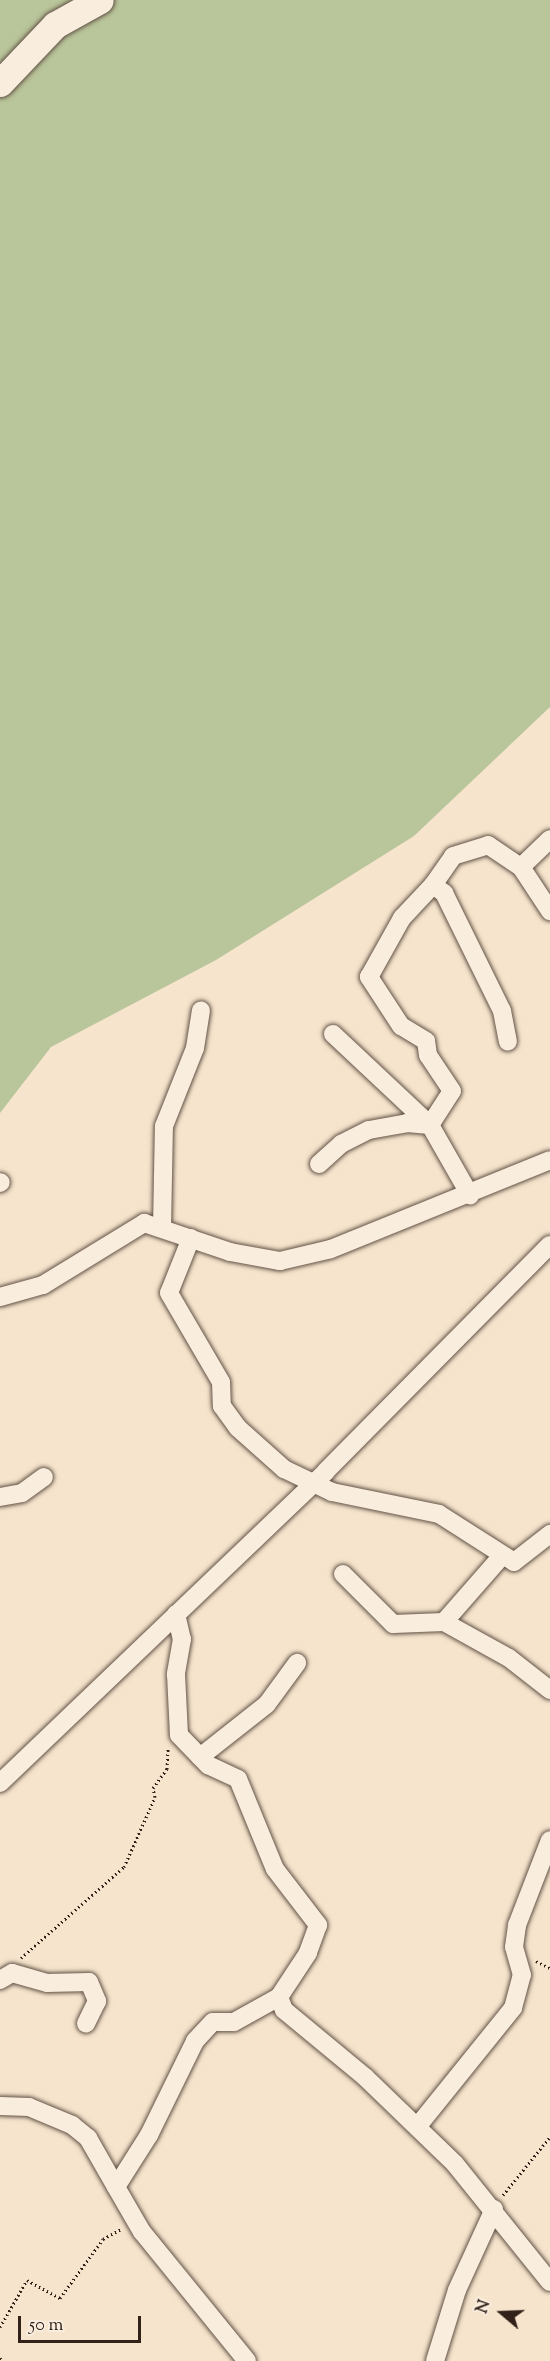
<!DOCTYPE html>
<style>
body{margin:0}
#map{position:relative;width:550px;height:2361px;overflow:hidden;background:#f6e4cc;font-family:"Sorts Mill Goudy",serif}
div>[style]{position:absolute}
.green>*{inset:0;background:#b9c59a}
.path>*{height:3px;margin-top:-1.5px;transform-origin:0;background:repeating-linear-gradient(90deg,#312119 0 1.5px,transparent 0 4.5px)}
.roads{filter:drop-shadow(0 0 2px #625246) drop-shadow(0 0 2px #625246)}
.minor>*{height:18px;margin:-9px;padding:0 9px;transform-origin:9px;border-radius:9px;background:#f9edde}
.secondary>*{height:27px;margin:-13.5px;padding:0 13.5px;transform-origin:13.5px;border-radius:13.5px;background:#f9edde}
span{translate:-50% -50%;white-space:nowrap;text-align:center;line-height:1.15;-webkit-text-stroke:6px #f9edde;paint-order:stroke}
.north{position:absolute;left:472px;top:2283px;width:60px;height:60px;-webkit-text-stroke:4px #f9edde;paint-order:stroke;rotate:289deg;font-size:16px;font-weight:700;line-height:24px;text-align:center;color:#312119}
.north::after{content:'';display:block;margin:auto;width:21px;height:27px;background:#312119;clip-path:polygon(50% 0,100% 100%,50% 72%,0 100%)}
.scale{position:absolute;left:18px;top:2316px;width:123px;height:27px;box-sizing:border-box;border:3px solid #312119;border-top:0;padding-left:8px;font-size:18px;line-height:21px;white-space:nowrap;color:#312119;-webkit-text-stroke:4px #f9edde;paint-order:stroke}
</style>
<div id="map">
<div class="green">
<i style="clip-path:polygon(0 0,550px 0,550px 707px,414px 836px,216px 960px,51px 1047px,0 1113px)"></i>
</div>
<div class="path">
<i style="left:21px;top:1958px;width:137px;rotate:-41.5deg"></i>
<i style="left:124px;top:1867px;width:77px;rotate:-66.1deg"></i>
<i style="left:155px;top:1797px;width:9px;rotate:-103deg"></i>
<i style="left:153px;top:1788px;width:24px;rotate:-54deg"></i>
<i style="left:167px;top:1769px;width:22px;rotate:-87deg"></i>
<i style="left:536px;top:1961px;width:16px;rotate:27deg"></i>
<i style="left:503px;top:2195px;width:75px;rotate:-51deg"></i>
<i style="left:0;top:2327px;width:54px;rotate:-60.1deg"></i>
<i style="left:27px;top:2280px;width:38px;rotate:29deg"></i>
<i style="left:60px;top:2298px;width:73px;rotate:-53.9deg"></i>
<i style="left:103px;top:2239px;width:21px;rotate:-29deg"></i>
<i style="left:0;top:2358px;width:4px;rotate:45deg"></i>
</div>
<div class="roads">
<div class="minor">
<i style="left:521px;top:867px;width:40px;rotate:-44deg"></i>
<i style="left:433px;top:885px;width:35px;rotate:-55deg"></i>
<i style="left:453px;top:856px;width:37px;rotate:-17deg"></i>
<i style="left:488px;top:845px;width:40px;rotate:34deg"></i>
<i style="left:521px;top:867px;width:53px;rotate:56.6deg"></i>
<i style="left:333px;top:1034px;width:133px;rotate:43.2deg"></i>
<i style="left:430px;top:1125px;width:81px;rotate:60.3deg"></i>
<i style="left:319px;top:1164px;width:30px;rotate:-42deg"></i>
<i style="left:341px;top:1144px;width:31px;rotate:-27deg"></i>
<i style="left:369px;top:1130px;width:39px;rotate:-10deg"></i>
<i style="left:407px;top:1123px;width:23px;rotate:5deg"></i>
<i style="left:430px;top:1125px;width:40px;rotate:-57.1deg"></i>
<i style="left:452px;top:1091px;width:43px;rotate:-123.7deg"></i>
<i style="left:428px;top:1055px;width:14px;rotate:-98deg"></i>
<i style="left:426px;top:1041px;width:29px;rotate:-149deg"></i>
<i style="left:401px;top:1026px;width:59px;rotate:-123.1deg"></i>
<i style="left:369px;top:977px;width:68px;rotate:-60.8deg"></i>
<i style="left:402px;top:918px;width:45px;rotate:-46.8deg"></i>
<i style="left:433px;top:885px;width:14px;rotate:36deg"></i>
<i style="left:444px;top:893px;width:131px;rotate:63.8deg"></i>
<i style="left:502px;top:1011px;width:31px;rotate:79deg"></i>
<i style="left:0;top:1183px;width:1px;rotate:-45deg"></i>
<i style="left:162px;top:1227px;width:101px;rotate:-88.9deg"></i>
<i style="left:164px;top:1126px;width:84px;rotate:-68.3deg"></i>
<i style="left:195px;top:1048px;width:38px;rotate:-81deg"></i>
<i style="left:191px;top:1238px;width:59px;rotate:111.8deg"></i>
<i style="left:169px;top:1293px;width:103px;rotate:59.7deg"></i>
<i style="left:221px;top:1382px;width:24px;rotate:88deg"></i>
<i style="left:222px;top:1406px;width:27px;rotate:54deg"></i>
<i style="left:238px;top:1428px;width:62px;rotate:41.7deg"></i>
<i style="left:284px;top:1469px;width:53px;rotate:25.6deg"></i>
<i style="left:332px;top:1492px;width:109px;rotate:11.6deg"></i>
<i style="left:439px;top:1514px;width:89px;rotate:32.6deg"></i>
<i style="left:514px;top:1562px;width:46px;rotate:-37.9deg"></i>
<i style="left:0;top:1297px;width:45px;rotate:-15.6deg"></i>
<i style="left:43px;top:1285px;width:119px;rotate:-31.5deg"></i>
<i style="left:144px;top:1223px;width:91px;rotate:18.6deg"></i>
<i style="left:230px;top:1252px;width:51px;rotate:10.2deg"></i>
<i style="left:280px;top:1261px;width:52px;rotate:-13.2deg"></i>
<i style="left:331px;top:1249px;width:236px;rotate:-22.1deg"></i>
<i style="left:0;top:1497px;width:22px;rotate:-10deg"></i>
<i style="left:22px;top:1493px;width:27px;rotate:-36deg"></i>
<i style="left:343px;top:1574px;width:71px;rotate:45deg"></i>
<i style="left:393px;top:1624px;width:51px;rotate:-2.2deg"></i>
<i style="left:444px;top:1622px;width:86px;rotate:-48.8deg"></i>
<i style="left:176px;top:1614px;width:26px;rotate:77deg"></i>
<i style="left:182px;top:1639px;width:36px;rotate:100deg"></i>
<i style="left:176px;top:1674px;width:61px;rotate:87.2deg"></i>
<i style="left:179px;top:1735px;width:42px;rotate:46deg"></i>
<i style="left:208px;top:1765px;width:33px;rotate:25deg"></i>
<i style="left:238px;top:1779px;width:97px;rotate:67.7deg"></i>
<i style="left:275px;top:1869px;width:71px;rotate:52.5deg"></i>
<i style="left:318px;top:1925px;width:30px;rotate:110deg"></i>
<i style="left:308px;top:1953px;width:53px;rotate:123.4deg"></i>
<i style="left:279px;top:1997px;width:14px;rotate:69deg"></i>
<i style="left:284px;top:2010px;width:105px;rotate:39.6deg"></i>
<i style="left:365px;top:2077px;width:125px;rotate:44deg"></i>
<i style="left:455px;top:2164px;width:151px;rotate:51.2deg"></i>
<i style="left:444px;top:1622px;width:74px;rotate:29deg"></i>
<i style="left:509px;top:1658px;width:52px;rotate:38deg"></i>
<i style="left:200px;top:1757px;width:85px;rotate:-38.3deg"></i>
<i style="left:267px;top:1704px;width:51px;rotate:-53.8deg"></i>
<i style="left:0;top:1783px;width:451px;rotate:-43.7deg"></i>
<i style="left:326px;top:1471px;width:318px;rotate:-45.3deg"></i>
<i style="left:0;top:1980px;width:14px;rotate:-30deg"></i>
<i style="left:12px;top:1973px;width:36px;rotate:16deg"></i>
<i style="left:47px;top:1983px;width:42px;rotate:-1.4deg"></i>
<i style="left:89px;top:1982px;width:21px;rotate:67deg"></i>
<i style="left:97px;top:2001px;width:25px;rotate:116deg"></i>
<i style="left:0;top:2106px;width:29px;rotate:2deg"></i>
<i style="left:29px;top:2107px;width:47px;rotate:22.7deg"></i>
<i style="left:72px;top:2125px;width:21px;rotate:39deg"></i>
<i style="left:88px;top:2138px;width:56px;rotate:60.3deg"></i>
<i style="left:417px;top:2127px;width:153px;rotate:-51.1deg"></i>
<i style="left:513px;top:2008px;width:34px;rotate:-75deg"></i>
<i style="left:522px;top:1975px;width:29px;rotate:-106deg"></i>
<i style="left:514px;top:1947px;width:22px;rotate:-82deg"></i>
<i style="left:517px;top:1925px;width:91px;rotate:-68.8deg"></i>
<i style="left:247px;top:2361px;width:166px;rotate:-129.1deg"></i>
<i style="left:142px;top:2232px;width:52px;rotate:-120deg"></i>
<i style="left:116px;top:2187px;width:62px;rotate:-57.6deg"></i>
<i style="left:149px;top:2135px;width:105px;rotate:-63.9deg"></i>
<i style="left:195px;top:2041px;width:26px;rotate:-47deg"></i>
<i style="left:213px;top:2022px;width:21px"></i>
<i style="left:234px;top:2022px;width:51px;rotate:-29.1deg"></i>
<i style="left:435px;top:2361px;width:74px;rotate:-72.8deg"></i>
<i style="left:457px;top:2290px;width:89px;rotate:-65.4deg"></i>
</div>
<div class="secondary">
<i style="left:0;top:83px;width:80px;rotate:-46.5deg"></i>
<i style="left:55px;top:25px;width:51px;rotate:-29.1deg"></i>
</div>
</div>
<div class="north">N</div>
<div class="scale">50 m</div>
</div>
